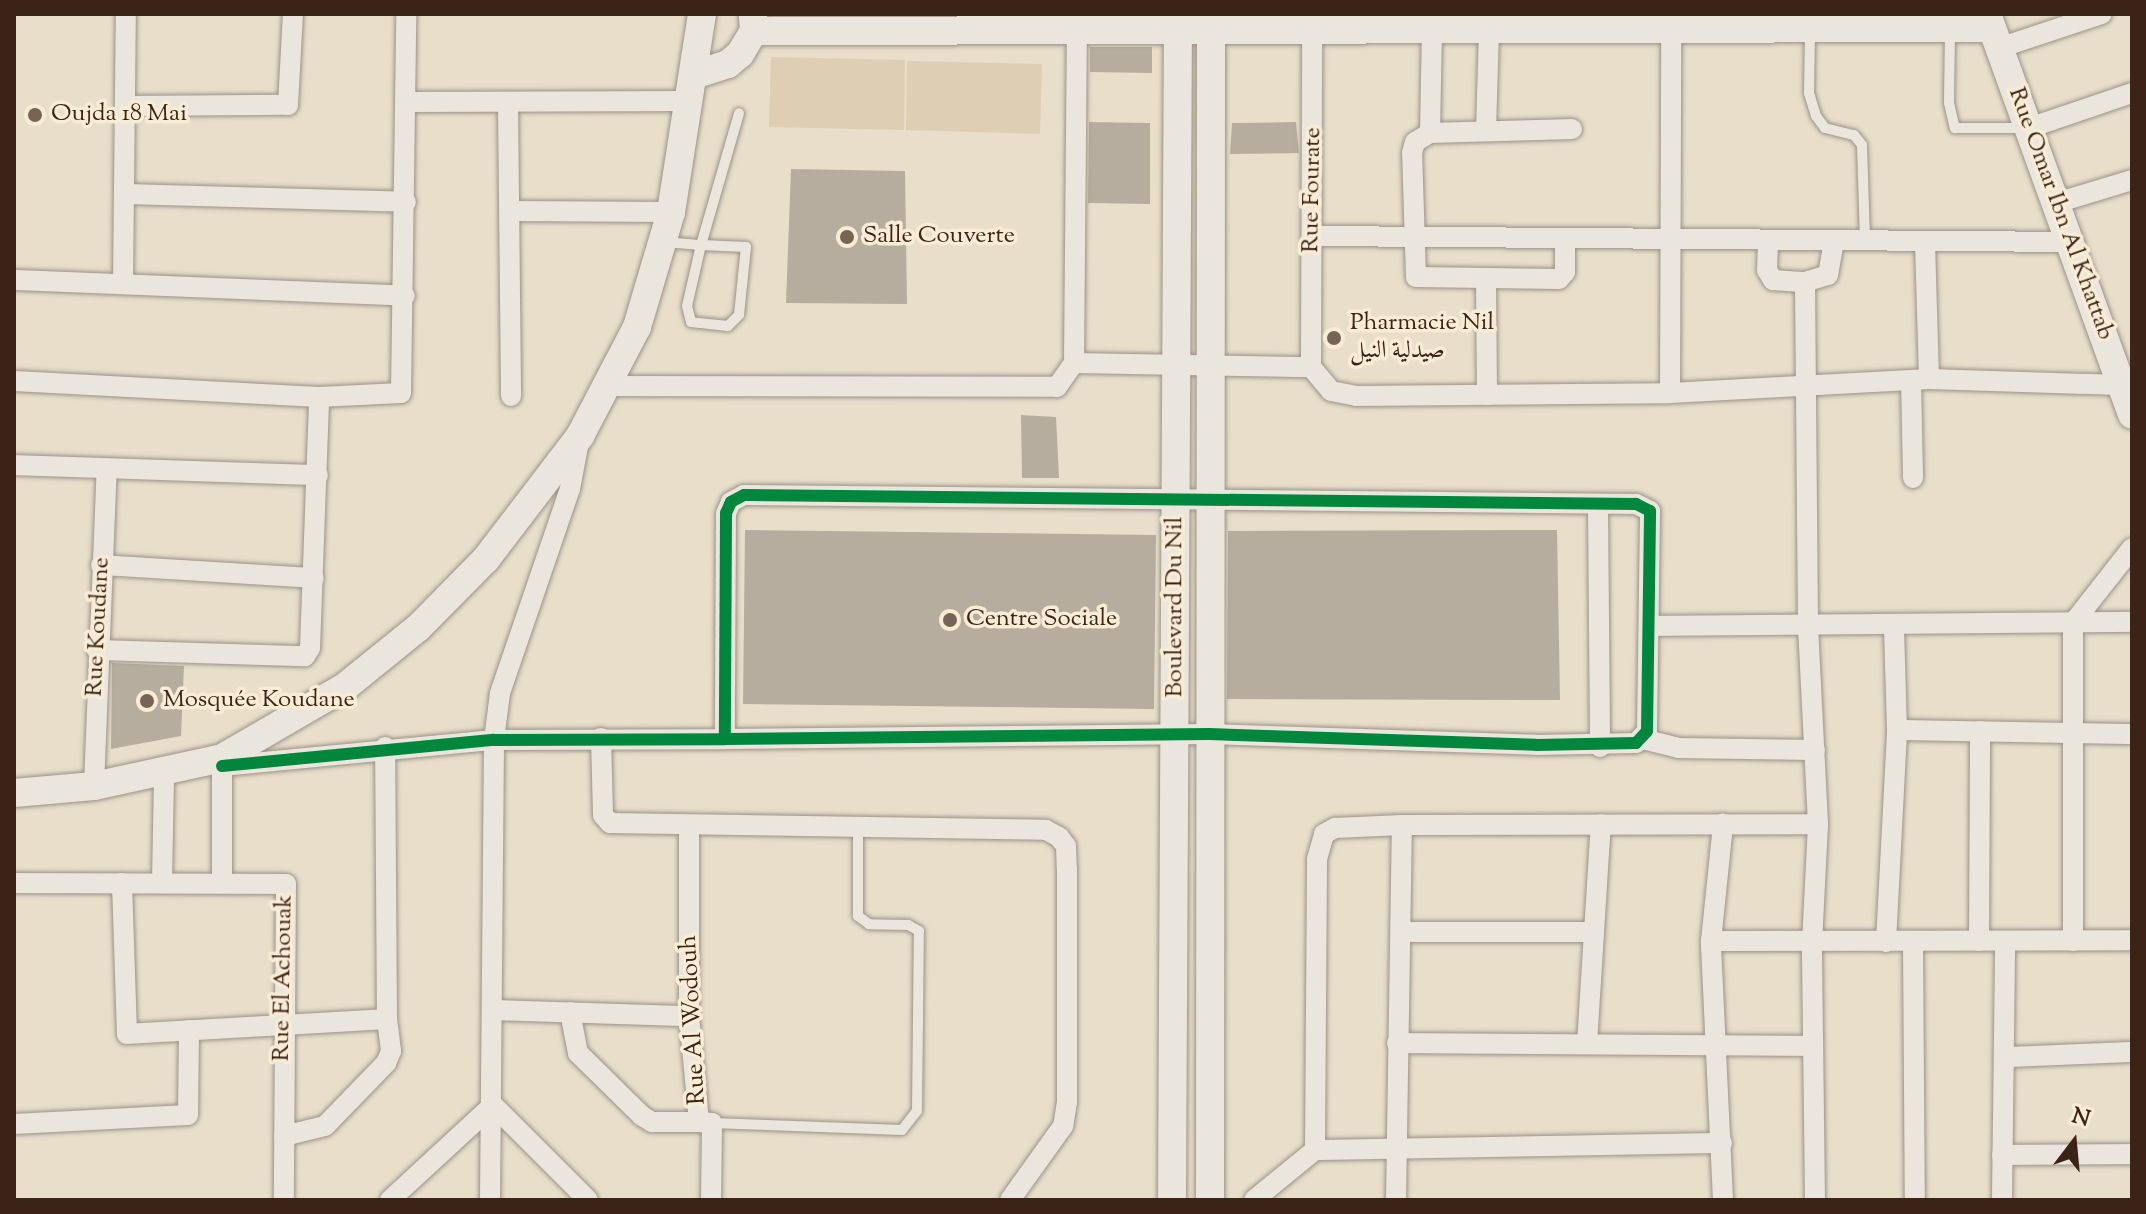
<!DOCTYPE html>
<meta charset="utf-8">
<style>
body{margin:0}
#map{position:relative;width:2146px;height:1214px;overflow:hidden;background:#e8deca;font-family:"Sorts Mill Goudy",Amiri,serif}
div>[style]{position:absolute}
.green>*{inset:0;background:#deceb3}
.building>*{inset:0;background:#b6ad9f}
.roads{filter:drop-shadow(0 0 2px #9b9286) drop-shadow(0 0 2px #9b9286)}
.lane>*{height:10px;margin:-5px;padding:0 5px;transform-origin:5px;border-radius:5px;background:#ebe6dd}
.street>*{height:20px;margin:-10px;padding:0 10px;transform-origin:10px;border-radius:10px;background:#ebe6dd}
.secondary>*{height:28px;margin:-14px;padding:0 14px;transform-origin:14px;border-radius:14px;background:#ebe6dd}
.cycleway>*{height:12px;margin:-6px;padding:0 6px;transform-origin:6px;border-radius:6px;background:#00873e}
.dots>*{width:22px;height:22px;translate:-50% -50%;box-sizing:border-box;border:4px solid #f8ecd4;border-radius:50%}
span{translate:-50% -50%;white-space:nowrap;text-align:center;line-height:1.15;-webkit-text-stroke:7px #f8ecd4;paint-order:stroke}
.poi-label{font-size:24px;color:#3b2317}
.left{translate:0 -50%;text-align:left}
.street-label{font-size:24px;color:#3b2317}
.frame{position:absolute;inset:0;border:16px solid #3b2317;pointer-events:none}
.north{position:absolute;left:2034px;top:1102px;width:80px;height:80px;-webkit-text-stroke:6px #f8ecd4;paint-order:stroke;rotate:16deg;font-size:22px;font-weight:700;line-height:32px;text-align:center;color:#3b2317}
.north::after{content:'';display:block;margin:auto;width:28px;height:36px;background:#3b2317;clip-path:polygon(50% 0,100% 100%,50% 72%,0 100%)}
</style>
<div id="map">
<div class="green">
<i style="clip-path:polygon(771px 57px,905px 60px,904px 130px,769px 127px)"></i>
<i style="clip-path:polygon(907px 61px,1042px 64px,1040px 134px,906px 130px)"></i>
</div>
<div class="building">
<i style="clip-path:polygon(1090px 47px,1152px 47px,1152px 73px,1090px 72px)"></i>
<i style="clip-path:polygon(1089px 122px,1150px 123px,1150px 204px,1088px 203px)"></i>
<i style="clip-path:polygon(1296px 122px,1299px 153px,1230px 154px,1232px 123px)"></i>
<i style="clip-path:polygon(791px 169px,905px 171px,907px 304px,786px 303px)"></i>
<i style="clip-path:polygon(1021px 415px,1056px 417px,1059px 478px,1022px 478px)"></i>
<i style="clip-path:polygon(745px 530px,1156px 535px,1154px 709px,743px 704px)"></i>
<i style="clip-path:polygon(1557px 530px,1560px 700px,1227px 699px,1228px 531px)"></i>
<i style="clip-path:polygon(112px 663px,184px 666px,181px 736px,111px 749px)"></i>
</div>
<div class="roads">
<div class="lane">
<i style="left:1810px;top:31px;width:62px;rotate:90.9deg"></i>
<i style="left:1809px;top:93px;width:24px;rotate:73deg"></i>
<i style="left:1816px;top:116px;width:15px;rotate:53deg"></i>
<i style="left:1825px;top:128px;width:30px;rotate:14deg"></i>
<i style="left:1854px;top:135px;width:13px;rotate:51deg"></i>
<i style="left:1862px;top:145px;width:96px;rotate:88.2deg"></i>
<i style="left:1950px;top:31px;width:72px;rotate:90.8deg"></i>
<i style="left:1949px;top:103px;width:26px;rotate:77deg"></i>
<i style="left:1955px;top:128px;width:71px"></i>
<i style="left:665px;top:242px;width:36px;rotate:5deg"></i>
<i style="left:701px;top:245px;width:45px;rotate:2.5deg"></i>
<i style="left:746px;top:247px;width:68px;rotate:95.9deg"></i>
<i style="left:739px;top:315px;width:16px;rotate:135deg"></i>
<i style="left:728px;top:326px;width:37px;rotate:-174deg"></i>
<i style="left:691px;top:322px;width:16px;rotate:-104deg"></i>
<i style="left:687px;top:306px;width:63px;rotate:-77.1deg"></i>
<i style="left:701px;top:245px;width:137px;rotate:-73.9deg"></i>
<i style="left:712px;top:1123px;width:190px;rotate:2.1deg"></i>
<i style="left:902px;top:1130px;width:24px;rotate:-52deg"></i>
<i style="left:917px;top:1111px;width:180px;rotate:-89.4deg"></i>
<i style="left:919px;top:931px;width:13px;rotate:-151deg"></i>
<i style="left:908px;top:925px;width:39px;rotate:-179deg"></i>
<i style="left:869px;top:924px;width:14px;rotate:-144deg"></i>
<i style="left:858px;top:916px;width:86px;rotate:-90deg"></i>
</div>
<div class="street">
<i style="left:1999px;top:48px;width:108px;rotate:-18.3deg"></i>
<i style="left:407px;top:102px;width:284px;rotate:-0.2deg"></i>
<i style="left:508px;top:104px;width:292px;rotate:89.4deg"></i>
<i style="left:125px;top:106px;width:163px;rotate:-0.4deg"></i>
<i style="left:288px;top:105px;width:91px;rotate:-86.9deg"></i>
<i style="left:2029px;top:128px;width:109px;rotate:-18.8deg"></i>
<i style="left:1486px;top:131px;width:100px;rotate:-88.3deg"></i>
<i style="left:1430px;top:133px;width:103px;rotate:-88.9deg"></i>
<i style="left:125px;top:194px;width:281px;rotate:1.6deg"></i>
<i style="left:2056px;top:203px;width:79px;rotate:-16.8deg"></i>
<i style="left:510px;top:211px;width:161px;rotate:0.4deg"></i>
<i style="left:1313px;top:236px;width:757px;rotate:0.45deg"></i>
<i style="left:1565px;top:239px;width:33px;rotate:90deg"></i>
<i style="left:1565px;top:272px;width:9px;rotate:131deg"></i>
<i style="left:1559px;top:279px;width:143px;rotate:-179.2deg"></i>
<i style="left:1416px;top:277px;width:124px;rotate:-91.8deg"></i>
<i style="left:1412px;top:153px;width:11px;rotate:-75deg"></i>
<i style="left:1415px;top:142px;width:17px;rotate:-31deg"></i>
<i style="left:1430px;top:133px;width:142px;rotate:-1.6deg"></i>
<i style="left:1768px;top:242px;width:28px;rotate:92deg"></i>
<i style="left:1767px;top:270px;width:12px;rotate:59deg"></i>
<i style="left:1773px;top:280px;width:32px;rotate:4deg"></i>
<i style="left:1925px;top:243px;width:136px;rotate:88.3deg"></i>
<i style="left:1486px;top:278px;width:117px;rotate:89.5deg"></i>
<i style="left:14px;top:280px;width:391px;rotate:2.3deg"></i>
<i style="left:123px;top:284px;width:270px;rotate:-89.4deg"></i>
<i style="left:1074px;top:363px;width:237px;rotate:1deg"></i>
<i style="left:1311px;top:367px;width:31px;rotate:50deg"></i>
<i style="left:1331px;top:391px;width:25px;rotate:11deg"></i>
<i style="left:1356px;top:396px;width:314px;rotate:-0.5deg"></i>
<i style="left:1670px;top:393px;width:259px;rotate:-3.1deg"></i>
<i style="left:1929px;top:379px;width:192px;rotate:1.8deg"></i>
<i style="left:1311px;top:367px;width:353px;rotate:-89.8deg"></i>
<i style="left:1911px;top:380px;width:98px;rotate:88.8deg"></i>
<i style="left:14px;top:381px;width:305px;rotate:3deg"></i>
<i style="left:319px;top:397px;width:82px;rotate:-2.8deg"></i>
<i style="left:401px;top:393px;width:379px;rotate:-89.2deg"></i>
<i style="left:610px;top:386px;width:447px;rotate:0.1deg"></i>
<i style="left:1057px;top:387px;width:29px;rotate:-55deg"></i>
<i style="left:1074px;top:363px;width:349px;rotate:-89.5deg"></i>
<i style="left:1670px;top:393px;width:379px;rotate:-89.8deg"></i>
<i style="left:14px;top:465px;width:304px;rotate:1.9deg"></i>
<i style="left:1598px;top:507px;width:240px;rotate:89.5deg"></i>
<i style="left:101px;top:565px;width:213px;rotate:3.5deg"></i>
<i style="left:1651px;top:626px;width:481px;rotate:-0.5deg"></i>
<i style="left:97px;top:650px;width:208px;rotate:1.7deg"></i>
<i style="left:305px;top:656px;width:9px;rotate:-58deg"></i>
<i style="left:310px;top:648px;width:251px;rotate:-87.9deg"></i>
<i style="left:1897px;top:730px;width:235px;rotate:1deg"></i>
<i style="left:601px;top:738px;width:77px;rotate:88.5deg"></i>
<i style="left:603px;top:815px;width:11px;rotate:49deg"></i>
<i style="left:610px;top:823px;width:436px;rotate:0.9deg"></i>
<i style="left:1046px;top:830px;width:15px;rotate:28deg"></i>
<i style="left:1059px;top:837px;width:11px;rotate:52deg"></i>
<i style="left:1066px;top:846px;width:23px;rotate:88deg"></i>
<i style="left:1067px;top:869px;width:233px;rotate:90deg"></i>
<i style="left:1067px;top:1102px;width:24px;rotate:99deg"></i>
<i style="left:1063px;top:1126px;width:91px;rotate:125.6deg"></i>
<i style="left:1643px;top:739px;width:36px;rotate:14deg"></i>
<i style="left:1678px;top:748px;width:137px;rotate:0.8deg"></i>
<i style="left:222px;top:758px;width:124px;rotate:90deg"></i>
<i style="left:222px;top:766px;width:273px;rotate:-5.5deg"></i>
<i style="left:494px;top:740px;width:231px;rotate:-0.2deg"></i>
<i style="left:725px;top:739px;width:484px;rotate:-0.6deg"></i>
<i style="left:1209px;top:734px;width:327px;rotate:1.9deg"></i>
<i style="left:1536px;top:745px;width:100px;rotate:-1.1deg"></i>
<i style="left:1636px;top:743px;width:16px;rotate:-47deg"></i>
<i style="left:1647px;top:731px;width:220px;rotate:-89.2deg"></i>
<i style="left:1650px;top:511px;width:16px;rotate:-153deg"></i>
<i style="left:1636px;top:504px;width:892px;rotate:-179.42deg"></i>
<i style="left:744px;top:495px;width:15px;rotate:152deg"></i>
<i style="left:731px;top:502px;width:12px;rotate:114deg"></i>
<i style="left:726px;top:513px;width:226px;rotate:90.3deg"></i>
<i style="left:94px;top:786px;width:318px;rotate:-87.7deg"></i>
<i style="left:689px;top:826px;width:190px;rotate:90deg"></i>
<i style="left:689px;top:1016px;width:106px;rotate:84.6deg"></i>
<i style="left:699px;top:1122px;width:13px;rotate:4deg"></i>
<i style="left:712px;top:1123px;width:77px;rotate:90.7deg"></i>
<i style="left:162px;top:882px;width:108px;rotate:-88.9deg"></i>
<i style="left:14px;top:883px;width:272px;rotate:0.2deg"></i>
<i style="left:286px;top:884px;width:316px;rotate:90.4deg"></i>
<i style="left:122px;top:883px;width:151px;rotate:88.1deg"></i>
<i style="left:127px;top:1034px;width:260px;rotate:-3.3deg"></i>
<i style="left:387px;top:1019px;width:272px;rotate:-90.4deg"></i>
<i style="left:1402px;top:932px;width:191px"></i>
<i style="left:1711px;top:941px;width:421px;rotate:-0.1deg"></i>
<i style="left:1979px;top:941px;width:210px;rotate:-89.7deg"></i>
<i style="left:2073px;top:941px;width:318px;rotate:-90deg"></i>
<i style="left:2073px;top:623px;width:95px;rotate:-51.8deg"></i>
<i style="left:1886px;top:942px;width:212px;rotate:-87deg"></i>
<i style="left:1897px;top:730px;width:104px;rotate:-91.7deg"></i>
<i style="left:1913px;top:942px;width:258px;rotate:89.6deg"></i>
<i style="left:493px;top:1010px;width:196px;rotate:1.8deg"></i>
<i style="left:570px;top:1012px;width:42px;rotate:79deg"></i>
<i style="left:578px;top:1053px;width:90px;rotate:44.5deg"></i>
<i style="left:642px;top:1116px;width:12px;rotate:31deg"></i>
<i style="left:652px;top:1122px;width:47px"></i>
<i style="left:1397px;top:1043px;width:416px;rotate:0.4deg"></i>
<i style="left:1587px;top:1044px;width:220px;rotate:-86.4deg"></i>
<i style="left:2007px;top:1057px;width:125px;rotate:-2.3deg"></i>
<i style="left:14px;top:1124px;width:174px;rotate:-3deg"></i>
<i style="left:188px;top:1115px;width:85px;rotate:-89.3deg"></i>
<i style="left:284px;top:1136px;width:42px;rotate:-13.7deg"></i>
<i style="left:325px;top:1126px;width:88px;rotate:-45.9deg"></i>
<i style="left:386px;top:1063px;width:13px;rotate:-67deg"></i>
<i style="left:391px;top:1051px;width:32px;rotate:-97deg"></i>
<i style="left:1315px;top:1150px;width:291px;rotate:-89.6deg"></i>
<i style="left:1317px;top:859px;width:26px;rotate:-74deg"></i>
<i style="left:1324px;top:834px;width:13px;rotate:-29deg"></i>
<i style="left:1335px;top:828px;width:67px;rotate:-2.6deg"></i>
<i style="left:1402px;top:825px;width:416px;rotate:-0.1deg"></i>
<i style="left:2002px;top:1155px;width:130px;rotate:-0.4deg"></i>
<i style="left:390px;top:1200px;width:140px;rotate:-42.7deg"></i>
<i style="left:493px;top:1105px;width:134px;rotate:45deg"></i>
<i style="left:490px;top:1200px;width:460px;rotate:-89.5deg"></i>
<i style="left:494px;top:740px;width:47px;rotate:-82.7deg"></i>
<i style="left:500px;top:693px;width:216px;rotate:-71.1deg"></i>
<i style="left:570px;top:489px;width:49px;rotate:-79.4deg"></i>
<i style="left:1254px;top:1200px;width:79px;rotate:-39.3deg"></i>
<i style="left:1315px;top:1150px;width:407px;rotate:-1deg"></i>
<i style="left:1396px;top:1200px;width:375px;rotate:-89.1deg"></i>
<i style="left:1723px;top:1200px;width:259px;rotate:-92.7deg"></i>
<i style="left:1711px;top:941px;width:118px;rotate:-84.1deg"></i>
<i style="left:1815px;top:1200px;width:257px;rotate:-90.7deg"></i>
<i style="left:1812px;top:943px;width:119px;rotate:-87.1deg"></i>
<i style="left:1818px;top:824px;width:199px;rotate:-92.9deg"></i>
<i style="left:1808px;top:625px;width:343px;rotate:-90.5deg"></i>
<i style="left:1805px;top:282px;width:24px;rotate:-17deg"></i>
<i style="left:1828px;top:275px;width:34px;rotate:-80deg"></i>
<i style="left:2002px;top:1200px;width:259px;rotate:-89.3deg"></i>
</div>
<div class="secondary">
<i style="left:1987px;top:14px;width:426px;rotate:70.1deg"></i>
<i style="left:754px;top:31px;width:1236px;rotate:-0.14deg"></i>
<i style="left:694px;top:75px;width:36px;rotate:-18deg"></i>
<i style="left:728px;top:64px;width:16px;rotate:-40deg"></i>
<i style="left:740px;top:54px;width:27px;rotate:-59deg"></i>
<i style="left:754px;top:31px;width:16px;rotate:-94deg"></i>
<i style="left:14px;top:793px;width:80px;rotate:-5deg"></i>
<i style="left:94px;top:786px;width:131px;rotate:-12.3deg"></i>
<i style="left:222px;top:758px;width:143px;rotate:-30.1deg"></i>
<i style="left:346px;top:686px;width:92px;rotate:-38.9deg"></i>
<i style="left:418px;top:628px;width:97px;rotate:-45.4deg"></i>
<i style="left:486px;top:559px;width:155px;rotate:-52.6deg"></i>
<i style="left:580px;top:436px;width:123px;rotate:-62.4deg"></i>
<i style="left:637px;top:327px;width:120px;rotate:-73.5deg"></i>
<i style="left:671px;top:212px;width:200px;rotate:-81.1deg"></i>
<i style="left:1172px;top:1200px;width:1185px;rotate:-89.71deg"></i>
<i style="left:1210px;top:1200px;width:1186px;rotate:-89.95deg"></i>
</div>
</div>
<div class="cycleway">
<i style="left:222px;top:766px;width:273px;rotate:-5.5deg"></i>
<i style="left:494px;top:740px;width:231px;rotate:-0.2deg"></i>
<i style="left:725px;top:739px;width:484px;rotate:-0.6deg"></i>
<i style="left:1209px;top:734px;width:327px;rotate:1.9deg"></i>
<i style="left:1536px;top:745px;width:100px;rotate:-1.1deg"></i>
<i style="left:1636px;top:743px;width:16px;rotate:-47deg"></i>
<i style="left:1647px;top:731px;width:220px;rotate:-89.2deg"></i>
<i style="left:1650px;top:511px;width:16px;rotate:-153deg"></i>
<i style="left:1636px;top:504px;width:892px;rotate:-179.42deg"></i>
<i style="left:744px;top:495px;width:15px;rotate:152deg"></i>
<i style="left:731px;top:502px;width:12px;rotate:114deg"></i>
<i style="left:726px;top:513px;width:226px;rotate:90.3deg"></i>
</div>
<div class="dots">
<i style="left:35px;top:115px;background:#786456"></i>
<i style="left:847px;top:237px;background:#786456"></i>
<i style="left:1334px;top:338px;background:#786456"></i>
<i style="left:950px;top:620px;background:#786456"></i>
<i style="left:147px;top:701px;background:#786456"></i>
</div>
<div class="poi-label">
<span class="left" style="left:51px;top:115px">Oujda 18 Mai</span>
<span class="left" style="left:863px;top:237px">Salle Couverte</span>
<span class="left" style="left:1350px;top:338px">Pharmacie Nil<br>صيدلية النيل</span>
<span class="left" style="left:966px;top:620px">Centre Sociale</span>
<span class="left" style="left:163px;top:701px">Mosquée Koudane</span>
</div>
<div class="street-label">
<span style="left:1313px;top:190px;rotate:-89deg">Rue Fourate</span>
<span style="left:2060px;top:214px;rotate:70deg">Rue Omar Ibn Al Khattab</span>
<span style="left:1176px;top:607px;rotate:-90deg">Boulevard Du Nil</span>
<span style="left:99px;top:627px;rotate:-87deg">Rue Koudane</span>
<span style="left:284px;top:978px;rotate:-89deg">Rue El Achouak</span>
<span style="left:694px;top:1020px;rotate:-93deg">Rue Al Wodouh</span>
</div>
<div class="frame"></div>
<div class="north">N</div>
</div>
